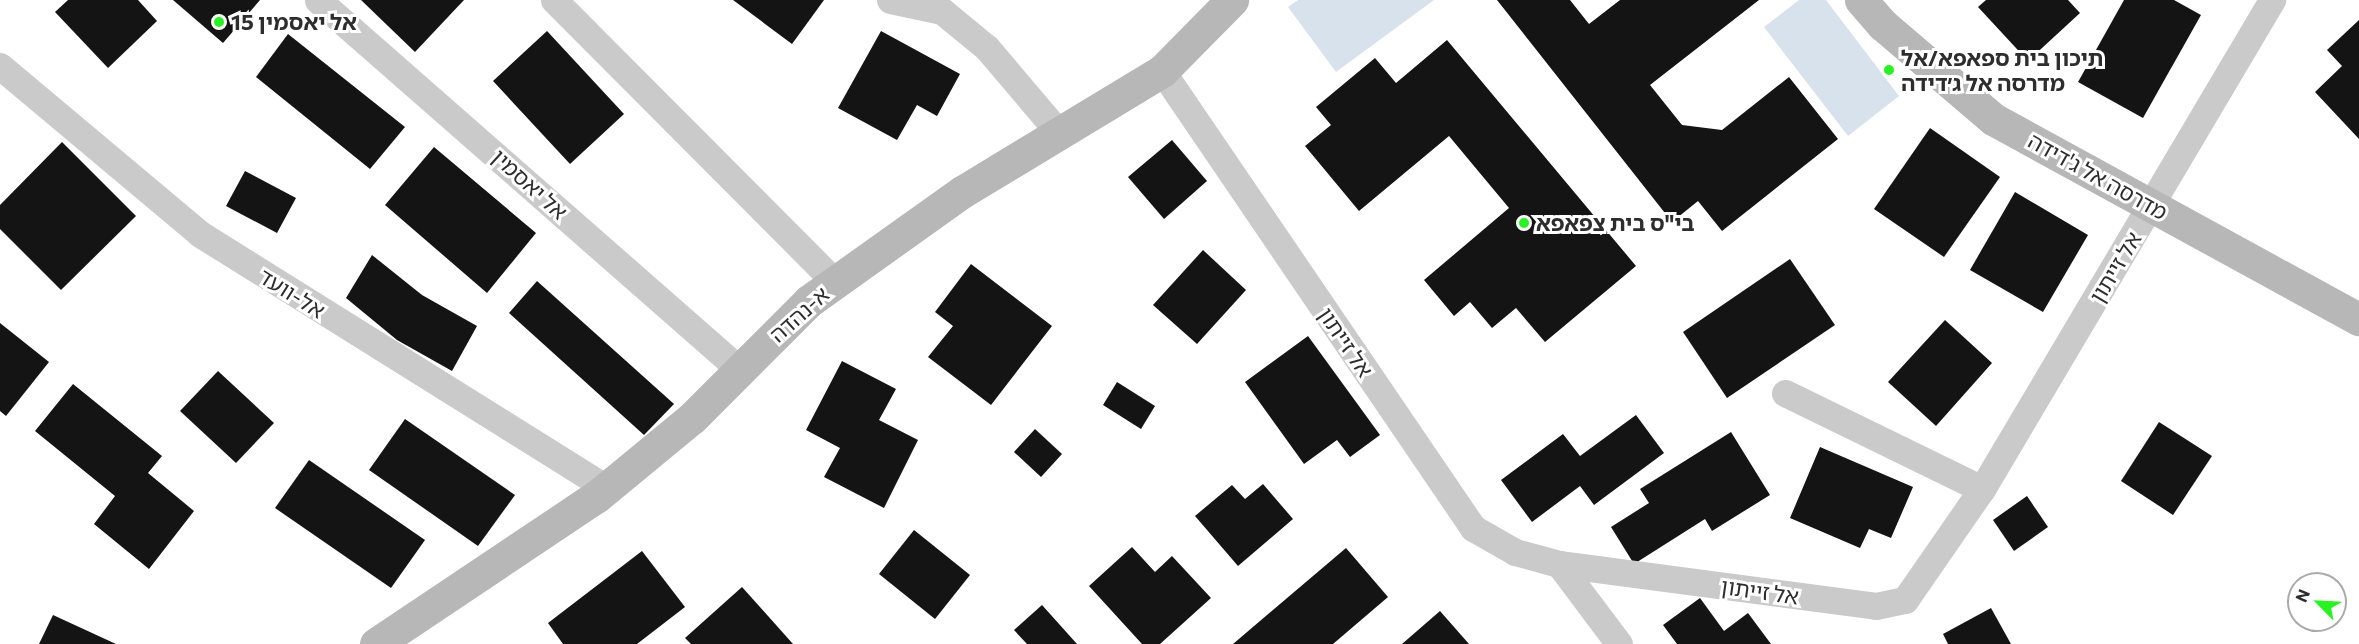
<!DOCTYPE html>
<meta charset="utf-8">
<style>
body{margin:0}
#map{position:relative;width:2359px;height:644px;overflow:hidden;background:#fff;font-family:Commissioner,"Noto Sans Hebrew",sans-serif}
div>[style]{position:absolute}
.green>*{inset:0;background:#d8e2ec}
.building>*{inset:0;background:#141414}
.street>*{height:27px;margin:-13.5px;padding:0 13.5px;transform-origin:13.5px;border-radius:13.5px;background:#cacaca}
.secondary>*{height:33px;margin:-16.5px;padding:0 16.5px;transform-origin:16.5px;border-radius:16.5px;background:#b7b7b7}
.dots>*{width:16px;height:16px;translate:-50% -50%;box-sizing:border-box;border:3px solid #fff;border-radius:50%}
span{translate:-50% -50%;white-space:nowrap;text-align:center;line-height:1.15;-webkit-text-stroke:6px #fff;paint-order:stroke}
.poi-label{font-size:22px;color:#2d2d2d;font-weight:700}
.left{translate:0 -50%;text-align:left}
.street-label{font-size:22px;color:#2d2d2d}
.north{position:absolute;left:2287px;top:572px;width:60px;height:60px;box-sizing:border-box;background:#fff;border:2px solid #ababab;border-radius:50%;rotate:294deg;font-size:16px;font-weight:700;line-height:24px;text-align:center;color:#2d2d2d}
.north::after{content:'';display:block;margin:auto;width:21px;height:27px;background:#26f41e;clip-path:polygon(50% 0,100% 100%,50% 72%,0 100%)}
</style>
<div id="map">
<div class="green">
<i style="clip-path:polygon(1298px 0,1434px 0,1336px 72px,1288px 7px)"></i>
<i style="clip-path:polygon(1799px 0,1826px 0,1899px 96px,1848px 136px,1764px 27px)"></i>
</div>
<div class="building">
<i style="clip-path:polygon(68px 0,138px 0,157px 21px,108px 68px,55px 12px)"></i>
<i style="clip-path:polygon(173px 0,260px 0,223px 43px)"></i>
<i style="clip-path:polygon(361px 0,464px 0,415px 52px)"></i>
<i style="clip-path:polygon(733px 0,824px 0,792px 44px)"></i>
<i style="clip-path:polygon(1497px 0,1570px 0,1589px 24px,1620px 0,1759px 0,1650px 85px,1682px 125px,1722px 130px,1789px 77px,1838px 139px,1722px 231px,1698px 201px,1672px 222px)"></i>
<i style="clip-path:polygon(1986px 0,2068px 0,2080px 13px,2028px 61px,1978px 7px)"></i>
<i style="clip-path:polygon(2124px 0,2174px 0,2201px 15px,2143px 118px,2078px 82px)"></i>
<i style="clip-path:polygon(2359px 20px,2359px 139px,2315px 92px,2342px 66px,2327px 50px)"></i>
<i style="clip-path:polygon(547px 31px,624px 114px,570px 164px,493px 81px)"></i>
<i style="clip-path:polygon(881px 31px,960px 74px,937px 116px,917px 105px,897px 140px,838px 108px)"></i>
<i style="clip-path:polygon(288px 34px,405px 127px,370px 169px,256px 77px)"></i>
<i style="clip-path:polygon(1447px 40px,1636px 266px,1545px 342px,1516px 308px,1492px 328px,1470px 302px,1454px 316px,1424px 280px,1509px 208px,1449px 136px,1359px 211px,1305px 146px,1331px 125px,1316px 107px,1375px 58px,1396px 83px)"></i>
<i style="clip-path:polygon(1930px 128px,2000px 177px,1944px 257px,1874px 209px)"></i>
<i style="clip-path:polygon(1172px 140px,1207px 181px,1164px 219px,1128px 177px)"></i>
<i style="clip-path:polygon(62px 142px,136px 216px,61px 290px,0 229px,0 205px)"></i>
<i style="clip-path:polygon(434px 147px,536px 233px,487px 293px,385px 205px)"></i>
<i style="clip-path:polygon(245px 171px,296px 198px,277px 233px,226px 206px)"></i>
<i style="clip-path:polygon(2015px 192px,2088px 235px,2043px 312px,1970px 270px)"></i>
<i style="clip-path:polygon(1203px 250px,1246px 290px,1197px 344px,1153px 305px)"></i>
<i style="clip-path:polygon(372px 255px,422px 295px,477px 326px,452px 371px,397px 340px,346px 298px)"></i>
<i style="clip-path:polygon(1790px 259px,1835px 325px,1727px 398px,1683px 332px)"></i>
<i style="clip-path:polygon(971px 264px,1052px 326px,991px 405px,928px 357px,953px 326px,935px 312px)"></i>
<i style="clip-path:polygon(537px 281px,674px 404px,644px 435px,509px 313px)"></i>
<i style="clip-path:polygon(1945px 320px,1992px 363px,1936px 426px,1888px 382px)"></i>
<i style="clip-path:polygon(0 323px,49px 362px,6px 416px,0 411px)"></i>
<i style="clip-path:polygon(1308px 336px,1380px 435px,1350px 457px,1337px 440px,1304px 464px,1245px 382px)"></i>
<i style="clip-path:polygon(842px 361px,896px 389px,879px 420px,918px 440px,884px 508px,824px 477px,840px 448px,806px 430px)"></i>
<i style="clip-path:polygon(218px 371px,274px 423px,236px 463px,180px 411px)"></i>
<i style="clip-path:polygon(1117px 382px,1155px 406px,1141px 429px,1103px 405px)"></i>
<i style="clip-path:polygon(73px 384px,162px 456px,148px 473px,194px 511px,149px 569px,94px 524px,115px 496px,35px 431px)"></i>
<i style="clip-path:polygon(1636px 415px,1664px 453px,1594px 505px,1580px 486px,1532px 522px,1501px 480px,1563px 434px,1580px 456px)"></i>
<i style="clip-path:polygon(405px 419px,515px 495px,478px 546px,369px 470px)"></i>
<i style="clip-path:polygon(2159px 422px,2212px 456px,2173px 515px,2121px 481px)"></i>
<i style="clip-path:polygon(1035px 429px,1062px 454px,1041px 477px,1014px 452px)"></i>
<i style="clip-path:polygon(1731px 432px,1770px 495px,1712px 531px,1705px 519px,1634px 564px,1611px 527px,1649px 503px,1640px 489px)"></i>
<i style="clip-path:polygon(1820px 447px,1913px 487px,1891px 538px,1869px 529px,1860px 548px,1790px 518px)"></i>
<i style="clip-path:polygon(309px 460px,425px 540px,391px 588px,275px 508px)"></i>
<i style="clip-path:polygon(1263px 484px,1293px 519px,1238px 566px,1195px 516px,1232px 485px,1245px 499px)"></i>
<i style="clip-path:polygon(2027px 496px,2048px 527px,2014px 551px,1993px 520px)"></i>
<i style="clip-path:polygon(914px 530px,970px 575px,935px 619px,879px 574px)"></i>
<i style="clip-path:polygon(1132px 547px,1155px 572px,1172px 556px,1211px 598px,1160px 644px,1142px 644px,1089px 586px)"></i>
<i style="clip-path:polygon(1346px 548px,1388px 597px,1333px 644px,1233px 644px)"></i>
<i style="clip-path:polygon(642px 551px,685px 607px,637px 644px,563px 644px,548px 623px)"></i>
<i style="clip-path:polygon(742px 587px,793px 644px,691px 644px,685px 638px)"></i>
<i style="clip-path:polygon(1700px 598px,1724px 631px,1748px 613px,1771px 644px,1677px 644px,1663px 625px)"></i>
<i style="clip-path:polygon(1042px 605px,1077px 644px,1027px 644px,1014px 630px)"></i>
<i style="clip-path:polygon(1991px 608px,2011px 644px,1948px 644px,1943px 634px)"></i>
<i style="clip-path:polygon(1440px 611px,1469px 644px,1402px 644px)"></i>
<i style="clip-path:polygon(53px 615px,116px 644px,39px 644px)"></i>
</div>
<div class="street">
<i style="left:318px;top:0;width:561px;rotate:41.24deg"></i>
<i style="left:554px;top:0;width:398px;rotate:45.1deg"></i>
<i style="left:890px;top:0;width:53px;rotate:11.9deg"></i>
<i style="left:942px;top:11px;width:58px;rotate:39.4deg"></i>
<i style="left:987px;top:48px;width:111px;rotate:49.7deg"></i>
<i style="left:0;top:66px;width:261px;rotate:40deg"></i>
<i style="left:200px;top:234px;width:480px;rotate:32deg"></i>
<i style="left:1162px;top:71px;width:553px;rotate:55.76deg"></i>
<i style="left:1473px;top:528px;width:48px;rotate:29.7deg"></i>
<i style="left:1515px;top:552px;width:46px;rotate:15.3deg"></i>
<i style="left:1559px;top:564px;width:320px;rotate:7.5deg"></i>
<i style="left:1876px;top:606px;width:30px;rotate:-12deg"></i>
<i style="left:1905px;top:600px;width:135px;rotate:-55.3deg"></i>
<i style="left:1982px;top:489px;width:569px;rotate:-59.33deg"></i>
<i style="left:1785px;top:393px;width:219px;rotate:26deg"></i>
<i style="left:1559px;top:564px;width:100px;rotate:53.1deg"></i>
</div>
<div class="secondary">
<i style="left:1861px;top:0;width:33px;rotate:49deg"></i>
<i style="left:1883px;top:25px;width:145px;rotate:40.5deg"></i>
<i style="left:1993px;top:119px;width:417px;rotate:28.7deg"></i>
<i style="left:376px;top:644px;width:265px;rotate:-33.8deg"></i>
<i style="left:596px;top:497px;width:124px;rotate:-39.5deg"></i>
<i style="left:692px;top:418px;width:165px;rotate:-45deg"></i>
<i style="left:809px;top:301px;width:188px;rotate:-35.5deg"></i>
<i style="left:962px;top:192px;width:234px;rotate:-31.2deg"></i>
<i style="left:1162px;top:71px;width:100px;rotate:-45.4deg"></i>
</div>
<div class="dots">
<i style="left:219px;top:22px;background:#26f41e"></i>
<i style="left:1889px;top:70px;background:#26f41e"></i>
<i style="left:1524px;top:223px;background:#26f41e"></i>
</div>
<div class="poi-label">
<span class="left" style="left:231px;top:22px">אל יאסמין 15</span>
<span class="left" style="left:1901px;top:70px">תיכון בית ספאפא/אל<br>מדרסה אל ג׳דידה</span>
<span class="left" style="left:1536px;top:223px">בי"ס בית צפאפא</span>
</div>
<div class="street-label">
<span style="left:2098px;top:176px;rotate:29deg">מדרסה אל ג'דידה</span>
<span style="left:530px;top:184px;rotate:42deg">אל יאסמין</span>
<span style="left:2115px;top:267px;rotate:-59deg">אל זייתון</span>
<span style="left:292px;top:293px;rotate:32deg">אל-וועד</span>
<span style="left:799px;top:314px;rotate:-42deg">א-נהדה</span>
<span style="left:1346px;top:342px;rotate:56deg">אל זייתון</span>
<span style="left:1760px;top:591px;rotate:8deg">אל זייתון</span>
</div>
<div class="north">N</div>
</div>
